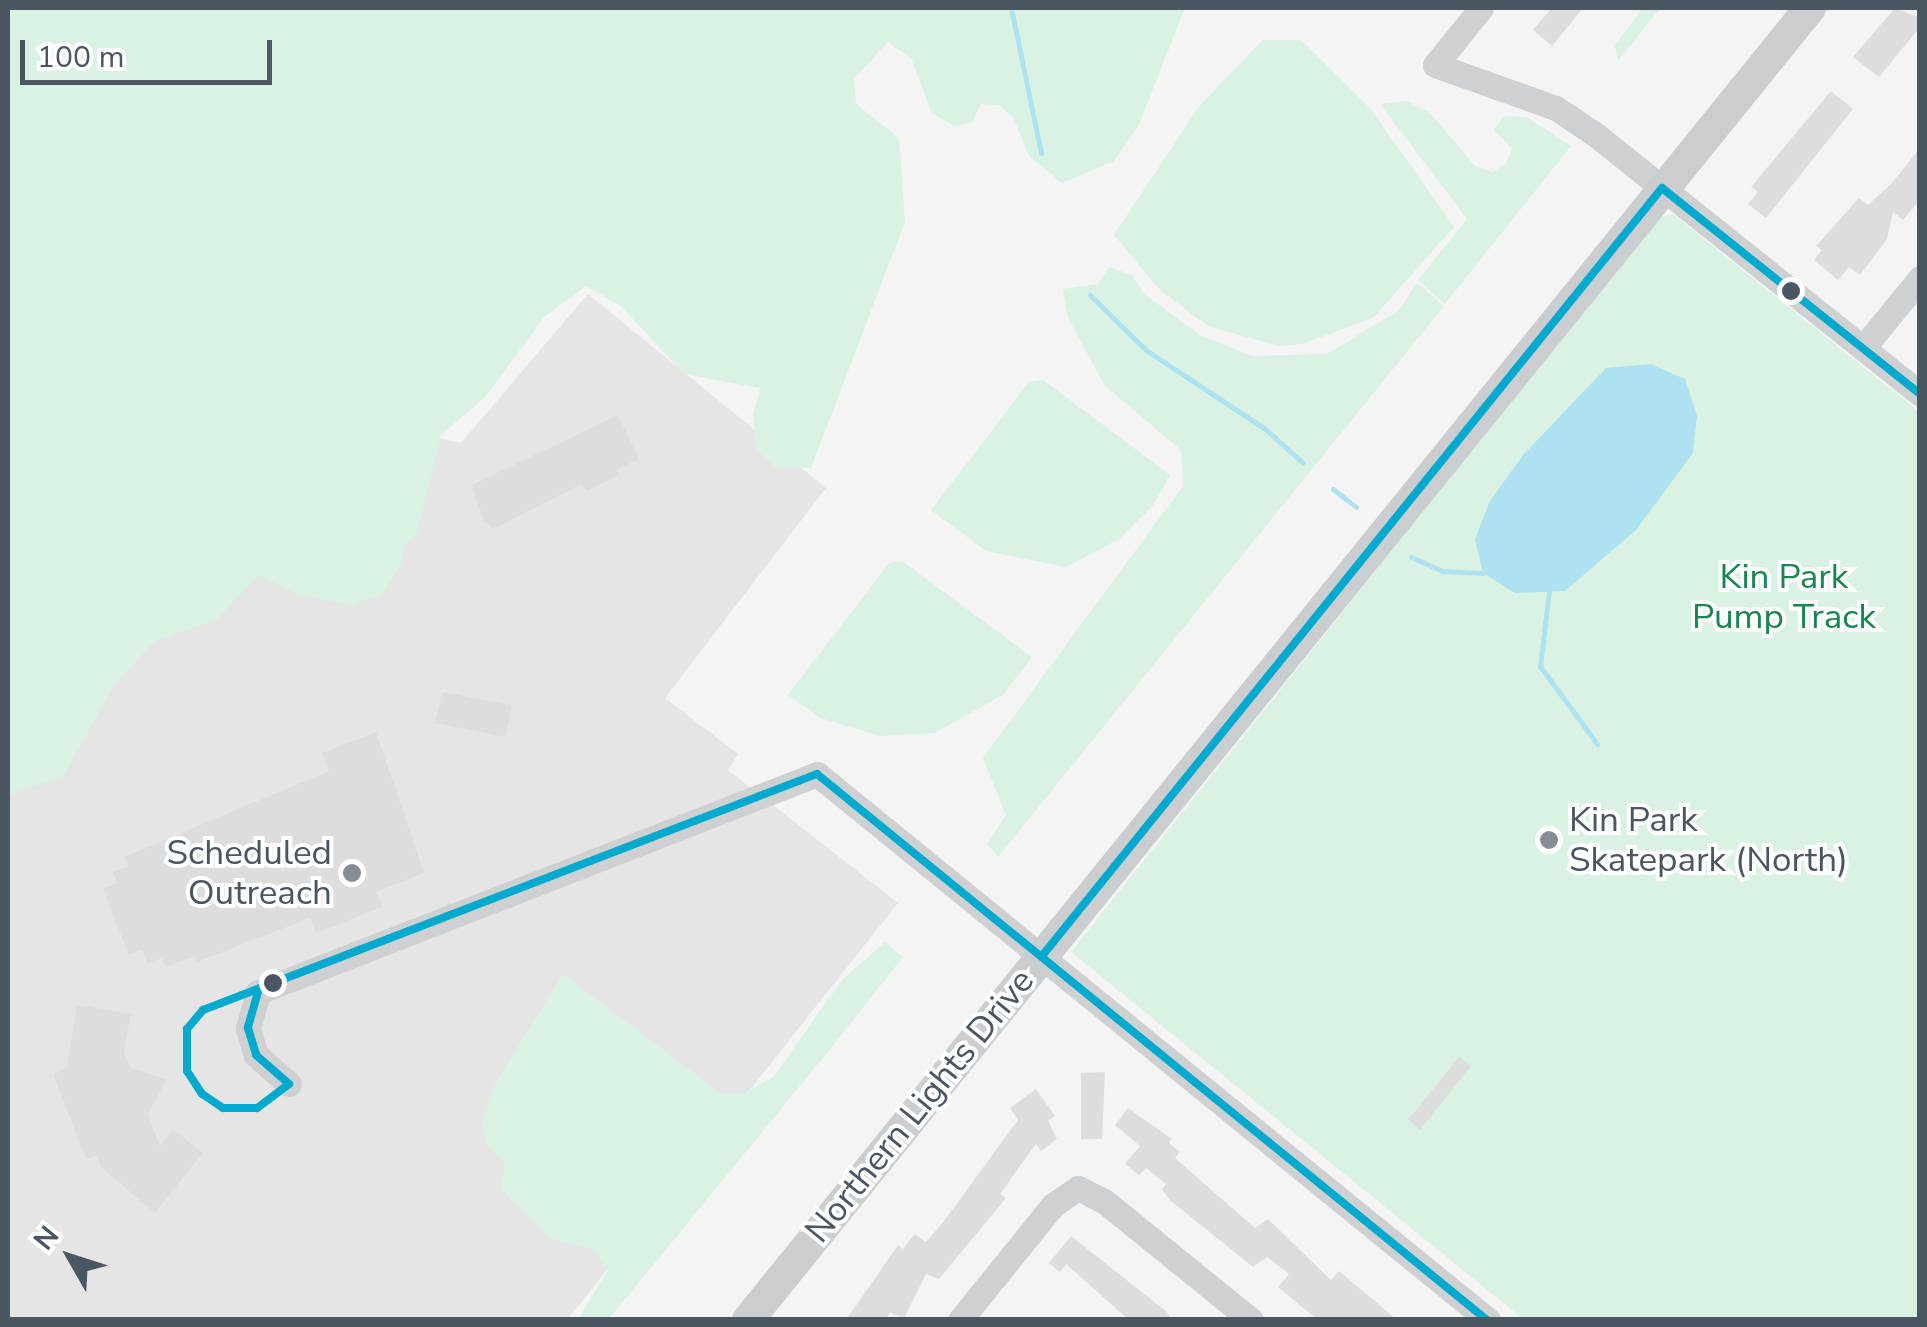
<!DOCTYPE html>
<style>
body{margin:0}
#map{position:relative;width:1927px;height:1327px;overflow:hidden;background:#f4f4f4;font-family:"Nunito Sans",sans-serif}
div>[style]{position:absolute}
.education>*{inset:0;background:#e6e5e6}
.green>*{inset:0;background:#d9f2e3}
.water>*{inset:0;background:#aee2f0}
.stream>*{height:5px;margin:-2.5px;padding:0 2.5px;transform-origin:2.5px;border-radius:2.5px;background:#aee2f0}
.building>*{inset:0;background:#ddddde}
.minor>*{height:25px;margin:-12.5px;padding:0 12.5px;transform-origin:12.5px;border-radius:12.5px;background:#ced0d2}
.major>*{height:32px;margin:-16px;padding:0 16px;transform-origin:16px;border-radius:16px;background:#caced1}
.bus-1>*{height:8px;margin:-4px;padding:0 4px;transform-origin:4px;border-radius:4px;background:#00a9ce}
.dots>*{width:28px;height:28px;translate:-50% -50%;box-sizing:border-box;border:5px solid #fff;border-radius:50%}
span{translate:-50% -50%;white-space:nowrap;text-align:center;line-height:1.15;-webkit-text-stroke:8px #fff;paint-order:stroke}
.park-label{font-size:35px;color:#17864f}
.poi-label{font-size:35px;color:#4a5661}
.left{translate:0 -50%;text-align:left}
.right{translate:-100% -50%;text-align:right}
.street-label{font-size:35px;color:#4a5661}
.frame{position:absolute;inset:0;border:10px solid #4a5661;pointer-events:none}
.north{position:absolute;left:20px;top:1207px;width:100px;height:100px;-webkit-text-stroke:8px #fff;paint-order:stroke;rotate:309deg;font-size:28px;font-weight:700;line-height:40px;text-align:center;color:#4a5661}
.north::after{content:'';display:block;margin:auto;width:35px;height:45px;background:#4a5661;clip-path:polygon(50% 0,100% 100%,50% 72%,0 100%)}
.scale{position:absolute;left:20px;top:40px;width:252px;height:45px;box-sizing:border-box;border:5px solid #4a5661;border-top:0;padding-left:12px;font-size:30px;line-height:35px;white-space:nowrap;color:#4a5661;-webkit-text-stroke:8px #fff;paint-order:stroke}
</style>
<div id="map">
<div class="education">
<i style="clip-path:polygon(588px 294px,826px 488px,665px 698px,738px 754px,728px 770px,898px 903px,568px 1319px,8px 1320px,8px 780px,318px 412px,461px 443px)"></i>
</div>
<div class="green">
<i style="clip-path:polygon(8px 8px,1185px 8px,1138px 127px,1114px 161px,1062px 183px,1029px 156px,1013px 117px,999px 105px,981px 104px,972px 123px,953px 126px,931px 112px,911px 58px,888px 42px,854px 79px,856px 104px,899px 138px,905px 222px,811px 468px,775px 467px,757px 450px,753px 416px,760px 388px,684px 374px,620px 305px,586px 286px,544px 317px,486px 396px,441px 435px,416px 535px,403px 547px,401px 565px,382px 594px,351px 605px,299px 595px,259px 575px,217px 619px,154px 642px,116px 682px,63px 776px,8px 795px)"></i>
<i style="clip-path:polygon(1643px 8px,1660px 8px,1618px 61px,1615px 45px)"></i>
<i style="clip-path:polygon(1263px 40px,1301px 40px,1369px 107px,1454px 227px,1373px 318px,1302px 344px,1278px 346px,1208px 326px,1161px 291px,1114px 235px,1200px 105px)"></i>
<i style="clip-path:polygon(1406px 101px,1430px 113px,1475px 166px,1492px 172px,1506px 164px,1512px 149px,1494px 130px,1504px 116px,1526px 117px,1571px 146px,1445px 304px,1418px 280px,1467px 219px,1380px 104px)"></i>
<i style="clip-path:polygon(1673px 214px,1919px 412px,1919px 1319px,1523px 1319px,1071px 952px,1657px 218px)"></i>
<i style="clip-path:polygon(1109px 267px,1132px 275px,1144px 294px,1200px 335px,1252px 356px,1327px 354px,1399px 310px,1417px 283px,1444px 306px,998px 857px,987px 844px,1006px 815px,983px 758px,1183px 486px,1181px 450px,1105px 386px,1068px 318px,1063px 289px,1098px 284px)"></i>
<i style="clip-path:polygon(1043px 380px,1170px 475px,1152px 507px,1119px 539px,1066px 567px,986px 551px,931px 510px,1029px 382px)"></i>
<i style="clip-path:polygon(902px 561px,1032px 657px,1003px 695px,934px 733px,880px 736px,821px 718px,788px 695px,889px 563px)"></i>
<i style="clip-path:polygon(885px 942px,903px 957px,835px 1043px,609px 1319px,578px 1319px,608px 1270px,593px 1249px,549px 1238px,501px 1189px,505px 1162px,487px 1146px,482px 1121px,496px 1082px,563px 974px,722px 1094px,743px 1094px,774px 1076px,842px 980px)"></i>
</div>
<div class="water">
<i style="clip-path:polygon(1650px 364px,1685px 379px,1697px 416px,1693px 453px,1636px 530px,1565px 591px,1515px 593px,1483px 573px,1475px 539px,1490px 501px,1523px 455px,1606px 368px)"></i>
</div>
<div class="stream">
<i style="left:1011px;top:8px;width:148px;rotate:78.3deg"></i>
<i style="left:1090px;top:295px;width:78px;rotate:44.5deg"></i>
<i style="left:1146px;top:350px;width:141px;rotate:33.5deg"></i>
<i style="left:1264px;top:428px;width:52px;rotate:41.9deg"></i>
<i style="left:1333px;top:489px;width:29px;rotate:38deg"></i>
<i style="left:1411px;top:557px;width:34px;rotate:24deg"></i>
<i style="left:1442px;top:571px;width:41px;rotate:2.8deg"></i>
<i style="left:1549px;top:591px;width:76px;rotate:96.8deg"></i>
<i style="left:1540px;top:666px;width:97px;rotate:53.8deg"></i>
</div>
<div class="building">
<i style="clip-path:polygon(1552px 8px,1583px 8px,1552px 46px,1533px 30px)"></i>
<i style="clip-path:polygon(1895px 8px,1920px 18px,1920px 27px,1879px 77px,1853px 57px)"></i>
<i style="clip-path:polygon(1831px 91px,1853px 109px,1766px 218px,1748px 204px,1758px 192px,1751px 187px)"></i>
<i style="clip-path:polygon(1920px 148px,1920px 200px,1903px 220px,1893px 212px,1887px 239px,1860px 275px,1849px 267px,1838px 280px,1814px 260px,1822px 250px,1816px 246px,1859px 198px,1868px 205px,1891px 184px)"></i>
<i style="clip-path:polygon(618px 415px,639px 459px,616px 470px,619px 475px,586px 491px,582px 484px,493px 529px,483px 519px,472px 485px)"></i>
<i style="clip-path:polygon(442px 692px,512px 705px,505px 737px,435px 723px)"></i>
<i style="clip-path:polygon(376px 732px,424px 873px,376px 892px,382px 907px,316px 933px,310px 918px,197px 962px,194px 956px,166px 967px,162px 958px,148px 963px,142px 950px,129px 955px,103px 889px,117px 883px,113px 872px,128px 866px,124px 857px,329px 771px,322px 753px)"></i>
<i style="clip-path:polygon(77px 1005px,131px 1014px,124px 1051px,130px 1067px,166px 1080px,148px 1114px,160px 1146px,173px 1129px,203px 1153px,155px 1213px,101px 1167px,97px 1155px,86px 1159px,53px 1074px,67px 1068px)"></i>
<i style="clip-path:polygon(1459px 1057px,1471px 1066px,1420px 1130px,1408px 1120px)"></i>
<i style="clip-path:polygon(1105px 1072px,1102px 1139px,1081px 1139px,1081px 1073px)"></i>
<i style="clip-path:polygon(1036px 1089px,1055px 1116px,1048px 1121px,1057px 1139px,1041px 1151px,1036px 1144px,1000px 1194px,1006px 1198px,939px 1279px,926px 1274px,904px 1318px,890px 1313px,885px 1320px,846px 1320px,898px 1245px,903px 1249px,915px 1234px,926px 1242px,944px 1221px,1018px 1120px,1010px 1108px)"></i>
<i style="clip-path:polygon(1128px 1108px,1172px 1139px,1169px 1143px,1180px 1152px,1175px 1158px,1255px 1228px,1268px 1219px,1331px 1280px,1339px 1271px,1397px 1320px,1318px 1320px,1278px 1287px,1289px 1274px,1267px 1257px,1253px 1267px,1171px 1201px,1162px 1190px,1166px 1184px,1146px 1168px,1139px 1175px,1125px 1164px,1140px 1146px,1115px 1125px)"></i>
<i style="clip-path:polygon(1071px 1236px,1167px 1312px,1171px 1320px,1129px 1320px,1066px 1264px,1060px 1272px,1049px 1263px)"></i>
</div>
<div class="minor">
<i style="left:1481px;top:8px;width:73px;rotate:128.9deg"></i>
<i style="left:1435px;top:65px;width:128px;rotate:19.6deg"></i>
<i style="left:1556px;top:108px;width:48px;rotate:34deg"></i>
<i style="left:1596px;top:135px;width:415px;rotate:38.6deg"></i>
<i style="left:1863px;top:348px;width:90px;rotate:-50.8deg"></i>
<i style="left:289px;top:1084px;width:44px;rotate:-138.7deg"></i>
<i style="left:256px;top:1055px;width:28px;rotate:-107deg"></i>
<i style="left:248px;top:1028px;width:37px;rotate:-74deg"></i>
<i style="left:258px;top:992px;width:600px;rotate:-21.3deg"></i>
<i style="left:817px;top:774px;width:865px;rotate:39.14deg"></i>
<i style="left:960px;top:1320px;width:148px;rotate:-51deg"></i>
<i style="left:1053px;top:1205px;width:30px;rotate:-34deg"></i>
<i style="left:1078px;top:1188px;width:29px;rotate:27deg"></i>
<i style="left:1104px;top:1201px;width:189px;rotate:39deg"></i>
</div>
<div class="major">
<i style="left:748px;top:1320px;width:1688px;rotate:-51.01deg"></i>
</div>
<div class="bus-1">
<i style="left:1042px;top:956px;width:987px;rotate:-51.09deg"></i>
<i style="left:1662px;top:188px;width:330px;rotate:38.6deg"></i>
<i style="left:258px;top:992px;width:37px;rotate:106deg"></i>
<i style="left:248px;top:1028px;width:28px;rotate:73deg"></i>
<i style="left:256px;top:1055px;width:44px;rotate:41.3deg"></i>
<i style="left:289px;top:1084px;width:40px;rotate:143deg"></i>
<i style="left:257px;top:1108px;width:34px;rotate:180deg"></i>
<i style="left:223px;top:1108px;width:25px;rotate:-146deg"></i>
<i style="left:202px;top:1094px;width:27px;rotate:-123deg"></i>
<i style="left:187px;top:1071px;width:42px;rotate:-90deg"></i>
<i style="left:187px;top:1029px;width:25px;rotate:-50deg"></i>
<i style="left:203px;top:1010px;width:658px;rotate:-21.03deg"></i>
<i style="left:817px;top:774px;width:864px;rotate:39.18deg"></i>
</div>
<div class="dots">
<i style="left:1791px;top:291px;background:#4a5661"></i>
<i style="left:1549px;top:840px;background:#868d94"></i>
<i style="left:352px;top:873px;background:#868d94"></i>
<i style="left:273px;top:983px;background:#4a5661"></i>
</div>
<div class="park-label">
<span style="left:1784px;top:597px">Kin Park<br>Pump Track</span>
</div>
<div class="poi-label">
<span class="left" style="left:1569px;top:840px">Kin Park<br>Skatepark (North)</span>
<span class="right" style="left:332px;top:873px">Scheduled<br>Outreach</span>
</div>
<div class="street-label">
<span style="left:920px;top:1106px;rotate:-51deg">Northern Lights Drive</span>
</div>
<div class="frame"></div>
<div class="north">N</div>
<div class="scale">100 m</div>
</div>
